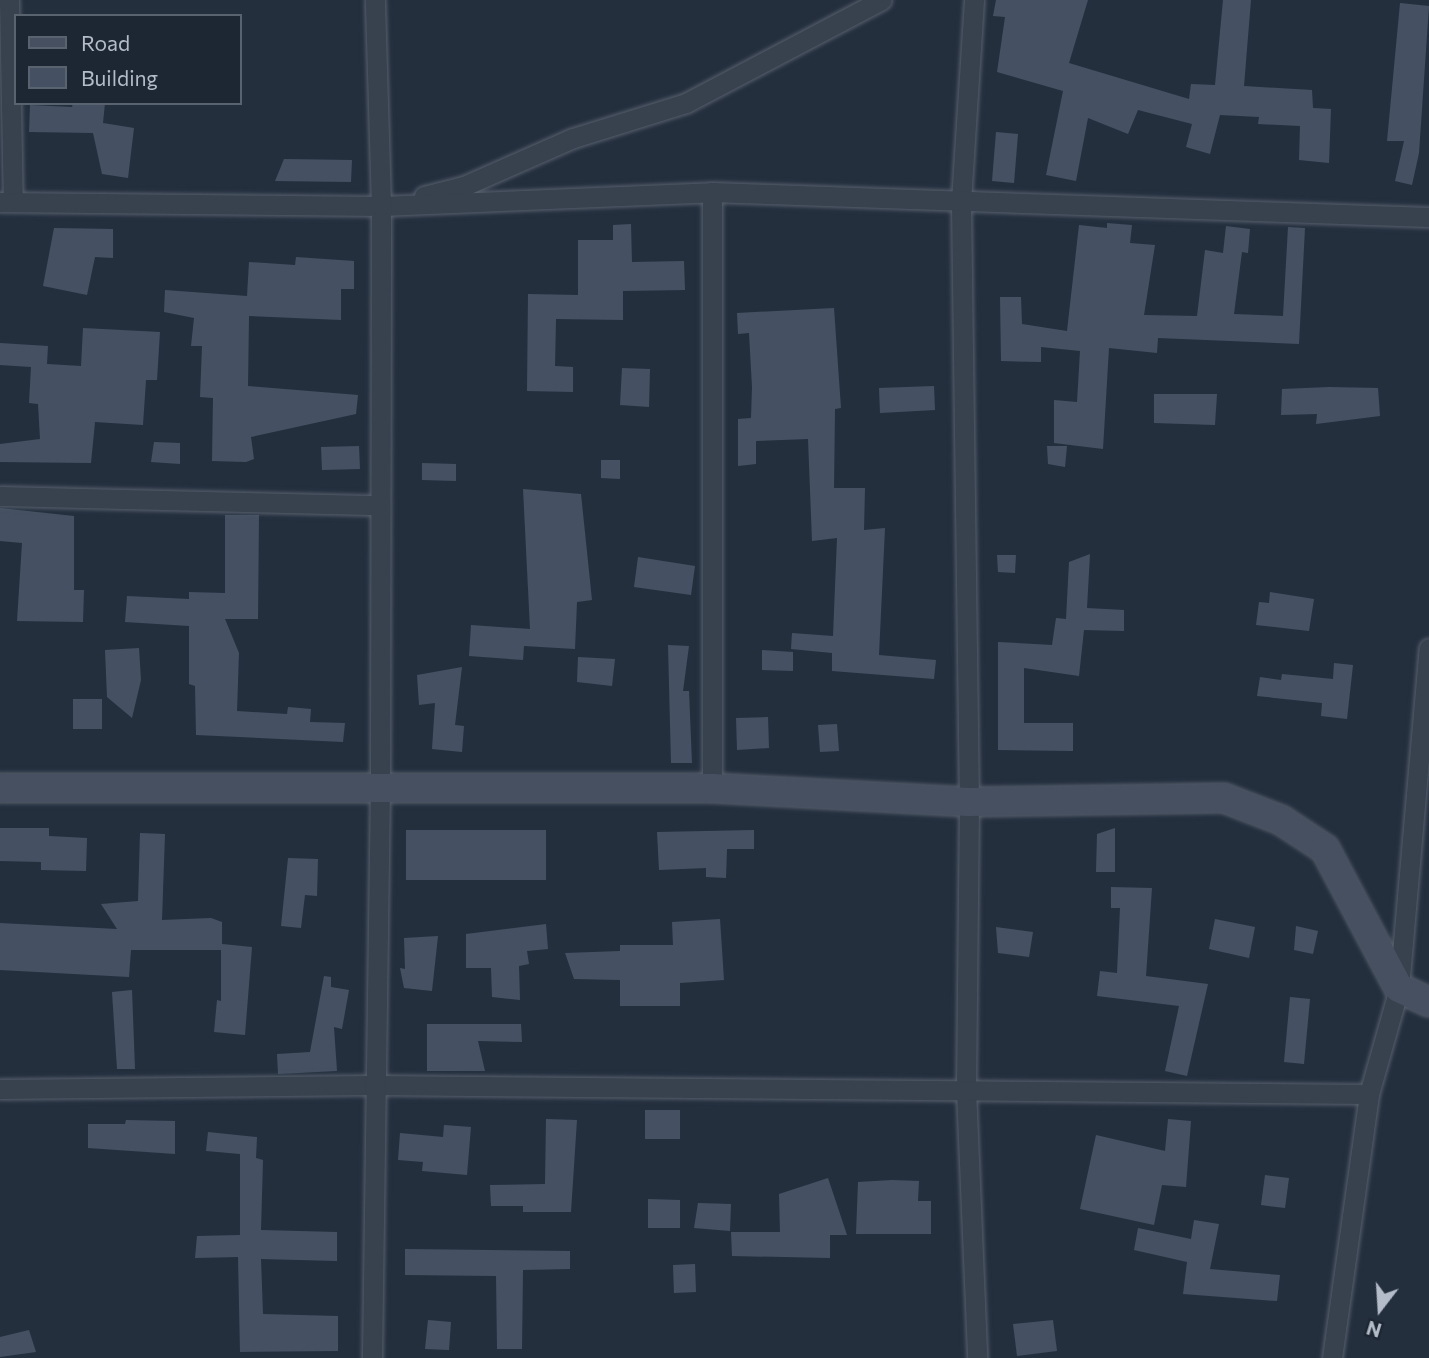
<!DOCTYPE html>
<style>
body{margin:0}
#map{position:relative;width:1429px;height:1358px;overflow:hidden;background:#242f3e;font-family:Commissioner,sans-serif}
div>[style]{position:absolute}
.building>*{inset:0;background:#455162}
.roads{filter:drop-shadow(0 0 2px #565f6c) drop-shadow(0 0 2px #565f6c)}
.street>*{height:19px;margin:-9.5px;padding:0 9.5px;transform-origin:9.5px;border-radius:9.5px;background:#38414e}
.secondary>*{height:28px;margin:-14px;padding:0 14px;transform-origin:14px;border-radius:14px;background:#465061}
span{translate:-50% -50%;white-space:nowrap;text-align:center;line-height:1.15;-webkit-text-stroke:5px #1d2633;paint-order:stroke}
.legend{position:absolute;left:14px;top:14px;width:228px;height:91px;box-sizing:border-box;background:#1d2633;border:2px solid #59626f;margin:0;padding:9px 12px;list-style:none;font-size:21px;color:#b4bcc9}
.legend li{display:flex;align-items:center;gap:14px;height:35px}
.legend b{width:35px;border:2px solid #59626f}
.north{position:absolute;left:1345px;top:1274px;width:70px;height:70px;-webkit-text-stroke:5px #1d2633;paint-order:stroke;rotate:197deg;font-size:19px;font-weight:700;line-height:28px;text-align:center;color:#b4bcc9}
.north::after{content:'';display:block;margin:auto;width:24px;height:32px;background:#b4bcc9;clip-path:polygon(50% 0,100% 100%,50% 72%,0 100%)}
</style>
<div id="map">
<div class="building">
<i style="clip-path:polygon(996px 0,1088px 0,1069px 63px,1189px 99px,1191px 84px,1215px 85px,1223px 0,1251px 0,1244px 86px,1312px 90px,1313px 108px,1331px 109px,1329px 163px,1299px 160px,1300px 126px,1258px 124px,1259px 117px,1220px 115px,1210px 154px,1186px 147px,1192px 124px,1138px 110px,1128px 134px,1088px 118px,1076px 181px,1046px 175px,1063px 91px,997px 72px,1005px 17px,993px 16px)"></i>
<i style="clip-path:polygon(1400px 3px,1429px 6px,1419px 153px,1412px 185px,1395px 181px,1404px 141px,1387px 141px)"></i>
<i style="clip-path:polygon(73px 103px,105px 103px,103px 123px,134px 128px,128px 178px,102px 174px,93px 133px,29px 132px,30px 105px,72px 107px)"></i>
<i style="clip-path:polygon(996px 132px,1018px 134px,1014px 183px,992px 181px)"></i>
<i style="clip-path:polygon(284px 159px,352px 160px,351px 182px,275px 181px)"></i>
<i style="clip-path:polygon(1107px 223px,1132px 225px,1130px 243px,1155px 245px,1144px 315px,1197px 316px,1205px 250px,1223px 253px,1226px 226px,1250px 229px,1248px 253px,1242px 252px,1234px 314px,1283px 316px,1288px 227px,1305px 228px,1299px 344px,1158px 338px,1157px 353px,1109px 348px,1103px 449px,1054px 443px,1054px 400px,1077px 402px,1080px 351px,1041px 347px,1041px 362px,1001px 361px,1000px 297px,1021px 297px,1022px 324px,1067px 331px,1079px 225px,1107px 228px)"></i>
<i style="clip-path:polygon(631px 224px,632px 262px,684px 261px,685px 290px,623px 291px,623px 320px,556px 319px,555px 366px,573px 367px,573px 392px,527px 391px,528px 294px,578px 295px,578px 240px,613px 240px,613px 225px)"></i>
<i style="clip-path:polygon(54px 228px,113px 229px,113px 258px,95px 257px,87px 295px,43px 286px)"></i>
<i style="clip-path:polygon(296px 257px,354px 261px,354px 289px,341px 289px,341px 320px,249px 316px,248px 386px,358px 395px,356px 414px,251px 437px,254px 459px,246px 462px,212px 461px,213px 398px,200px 397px,202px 346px,191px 346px,194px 318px,164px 312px,165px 290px,247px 296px,249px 262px,295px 265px)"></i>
<i style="clip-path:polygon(834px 308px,841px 408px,835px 409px,834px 488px,865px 488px,864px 530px,885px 528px,879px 655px,936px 660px,934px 679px,832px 671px,832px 653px,791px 649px,792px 633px,833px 636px,837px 538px,812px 541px,808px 439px,756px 441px,756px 464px,738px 466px,738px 419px,751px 418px,752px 387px,749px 333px,738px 334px,737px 313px)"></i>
<i style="clip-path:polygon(83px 328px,160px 332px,157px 380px,146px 380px,143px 425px,95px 422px,91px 463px,0 462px,0 444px,40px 439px,38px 404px,29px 403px,31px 367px,0 365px,0 343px,48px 346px,47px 364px,81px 366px)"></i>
<i style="clip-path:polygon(622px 368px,650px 369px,649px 407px,620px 405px)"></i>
<i style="clip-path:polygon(934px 386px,935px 410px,880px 413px,879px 388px)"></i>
<i style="clip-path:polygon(1329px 387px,1378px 388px,1380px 416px,1316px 424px,1317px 414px,1281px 415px,1282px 389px)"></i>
<i style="clip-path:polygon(1154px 394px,1217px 394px,1215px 425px,1154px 423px)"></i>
<i style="clip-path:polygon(154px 442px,180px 443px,180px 464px,151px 462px)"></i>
<i style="clip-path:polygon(359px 446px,360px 469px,322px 470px,321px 447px)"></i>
<i style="clip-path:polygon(1047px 446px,1067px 446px,1065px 467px,1048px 464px)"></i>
<i style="clip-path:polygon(601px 460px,620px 460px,620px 479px,601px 478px)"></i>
<i style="clip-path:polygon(422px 463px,456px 464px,456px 481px,422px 480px)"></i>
<i style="clip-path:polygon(523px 489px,581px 494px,592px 600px,577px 602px,575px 649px,524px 646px,523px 660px,469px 656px,471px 625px,530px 629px)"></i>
<i style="clip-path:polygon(0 508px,74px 516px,74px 590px,84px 590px,83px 622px,17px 621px,22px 543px,0 541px)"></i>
<i style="clip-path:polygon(225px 515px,259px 515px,258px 619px,225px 619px,239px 653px,237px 711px,287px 714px,288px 707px,311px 709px,310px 722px,345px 723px,343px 742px,196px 735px,195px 686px,189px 684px,189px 626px,125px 622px,127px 596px,189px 599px,189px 592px,225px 593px)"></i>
<i style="clip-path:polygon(1090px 554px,1087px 608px,1124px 610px,1124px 631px,1084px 630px,1079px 676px,1024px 668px,1024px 723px,1073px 723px,1073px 751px,998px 750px,998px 642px,1052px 645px,1056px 618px,1066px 619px,1069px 562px)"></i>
<i style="clip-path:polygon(997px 555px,1016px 555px,1015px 573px,998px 572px)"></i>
<i style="clip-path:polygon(638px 557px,695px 566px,691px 595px,634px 587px)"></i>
<i style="clip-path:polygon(1270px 592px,1314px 599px,1309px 631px,1256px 625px,1259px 602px,1269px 603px)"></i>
<i style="clip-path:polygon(668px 645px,689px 646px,683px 691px,689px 691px,692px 763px,671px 763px)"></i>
<i style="clip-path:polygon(139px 648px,141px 680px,132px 718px,107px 697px,105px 650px)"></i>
<i style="clip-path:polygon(762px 650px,793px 652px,793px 671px,762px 670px)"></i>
<i style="clip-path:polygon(578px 657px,615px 659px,612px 686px,577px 682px)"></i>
<i style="clip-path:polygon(1334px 663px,1353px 665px,1347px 719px,1321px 716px,1322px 703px,1257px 696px,1260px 677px,1281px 680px,1282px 674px,1333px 679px)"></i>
<i style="clip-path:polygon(462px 667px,455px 725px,464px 726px,462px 752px,432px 749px,435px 703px,419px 705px,417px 675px)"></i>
<i style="clip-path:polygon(73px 699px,102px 699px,102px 729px,73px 729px)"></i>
<i style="clip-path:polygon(768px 717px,769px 748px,737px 750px,736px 718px)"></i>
<i style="clip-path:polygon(837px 724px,839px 751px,820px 752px,818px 725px)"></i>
<i style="clip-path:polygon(0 828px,49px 828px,49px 836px,87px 838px,86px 871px,41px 870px,41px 862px,0 861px)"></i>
<i style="clip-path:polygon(1115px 828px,1115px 872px,1096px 872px,1097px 834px)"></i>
<i style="clip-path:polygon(406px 830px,546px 830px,546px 880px,406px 880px)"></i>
<i style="clip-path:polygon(754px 830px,754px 849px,727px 849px,726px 878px,706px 877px,706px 868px,659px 870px,657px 832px)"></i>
<i style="clip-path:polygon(140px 833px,165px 834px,162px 920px,211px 918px,222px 922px,222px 944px,252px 947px,245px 1035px,214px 1032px,217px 1000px,221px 1001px,221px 950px,131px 950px,129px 977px,0 970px,0 923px,117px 929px,101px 904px,138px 901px)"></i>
<i style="clip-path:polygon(288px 858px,318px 859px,317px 896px,305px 895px,301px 928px,281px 926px)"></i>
<i style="clip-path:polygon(1111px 887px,1152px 888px,1146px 976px,1208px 984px,1187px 1076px,1165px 1071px,1179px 1006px,1097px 996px,1100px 971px,1117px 973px,1120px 908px,1111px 908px)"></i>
<i style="clip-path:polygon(720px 919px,724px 980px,680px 983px,680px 1006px,620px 1006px,620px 980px,574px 979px,565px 953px,620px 951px,620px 945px,673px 945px,672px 922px)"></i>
<i style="clip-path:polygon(1215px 919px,1255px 927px,1249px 958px,1209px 949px)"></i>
<i style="clip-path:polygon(546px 924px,548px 949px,527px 951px,529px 964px,519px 966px,520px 1000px,492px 997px,491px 968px,466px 968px,466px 934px)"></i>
<i style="clip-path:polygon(1296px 926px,1318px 931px,1313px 954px,1294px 950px)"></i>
<i style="clip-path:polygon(996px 927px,1033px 932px,1029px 957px,998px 953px)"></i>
<i style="clip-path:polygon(438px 936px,432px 991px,404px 988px,400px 968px,405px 969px,404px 938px)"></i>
<i style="clip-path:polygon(324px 976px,331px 977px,331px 987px,349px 990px,342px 1029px,334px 1027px,337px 1071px,278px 1074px,277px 1054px,310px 1052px)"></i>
<i style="clip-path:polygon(132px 990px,135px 1069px,117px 1069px,112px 992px)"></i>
<i style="clip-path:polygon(1290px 997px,1310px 999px,1304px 1064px,1284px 1062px)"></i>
<i style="clip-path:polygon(427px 1024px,521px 1024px,522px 1042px,478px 1041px,485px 1071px,427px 1071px)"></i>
<i style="clip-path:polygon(645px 1110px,680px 1110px,680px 1139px,645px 1139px)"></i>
<i style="clip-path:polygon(546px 1119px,577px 1120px,571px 1212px,523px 1212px,523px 1206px,491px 1206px,490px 1185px,545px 1184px)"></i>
<i style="clip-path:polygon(1168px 1119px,1191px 1121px,1186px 1187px,1162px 1185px,1154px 1225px,1080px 1209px,1096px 1135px,1165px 1151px)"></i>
<i style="clip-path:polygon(126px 1120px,175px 1121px,175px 1154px,88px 1148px,88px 1124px,125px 1124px)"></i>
<i style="clip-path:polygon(444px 1125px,471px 1127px,467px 1175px,422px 1171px,423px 1162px,398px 1160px,400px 1133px,443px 1137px)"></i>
<i style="clip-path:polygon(208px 1132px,257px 1137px,256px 1158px,263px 1160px,261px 1230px,337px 1232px,337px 1261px,261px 1259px,263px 1314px,338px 1316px,338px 1351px,240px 1352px,238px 1257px,195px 1258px,197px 1236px,240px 1235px,240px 1154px,206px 1151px)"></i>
<i style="clip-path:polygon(1265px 1175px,1289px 1178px,1285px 1208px,1261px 1205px)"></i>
<i style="clip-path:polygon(828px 1178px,847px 1235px,830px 1235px,830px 1258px,732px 1256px,731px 1232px,780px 1232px,779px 1194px)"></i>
<i style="clip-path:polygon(892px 1180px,919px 1181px,918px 1201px,931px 1201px,931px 1234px,856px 1234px,858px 1182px)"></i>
<i style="clip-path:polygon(648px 1199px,680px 1200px,680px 1228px,648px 1228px)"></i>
<i style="clip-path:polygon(698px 1203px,731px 1204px,730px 1231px,694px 1228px)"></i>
<i style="clip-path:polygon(1194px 1220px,1219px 1224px,1210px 1269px,1280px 1275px,1277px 1301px,1183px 1294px,1187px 1262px,1134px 1250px,1138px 1228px,1191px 1239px)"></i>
<i style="clip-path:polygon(405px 1249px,570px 1251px,570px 1269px,523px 1270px,522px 1349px,497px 1349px,496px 1276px,405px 1275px)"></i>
<i style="clip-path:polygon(695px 1264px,696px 1292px,674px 1293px,673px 1265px)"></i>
<i style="clip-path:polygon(428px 1320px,451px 1322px,449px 1350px,425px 1349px)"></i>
<i style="clip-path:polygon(1053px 1320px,1057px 1351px,1017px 1356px,1013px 1324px)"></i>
<i style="clip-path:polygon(29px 1330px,36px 1352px,0 1357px,0 1337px)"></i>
</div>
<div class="roads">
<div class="street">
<i style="left:9px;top:0;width:202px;rotate:88.9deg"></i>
<i style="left:974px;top:0;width:202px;rotate:93.7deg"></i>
<i style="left:961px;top:202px;width:600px;rotate:89.24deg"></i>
<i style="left:969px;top:802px;width:288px;rotate:90.6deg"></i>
<i style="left:966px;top:1090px;width:268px;rotate:87.6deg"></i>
<i style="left:424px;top:196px;width:41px;rotate:-14deg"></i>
<i style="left:464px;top:186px;width:119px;rotate:-23.8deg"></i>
<i style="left:573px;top:138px;width:118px;rotate:-17.2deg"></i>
<i style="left:686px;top:103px;width:221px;rotate:-27.8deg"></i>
<i style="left:0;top:202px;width:381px;rotate:0.6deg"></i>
<i style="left:381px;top:206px;width:331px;rotate:-2.4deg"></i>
<i style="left:712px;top:192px;width:717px;rotate:2deg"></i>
<i style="left:0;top:496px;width:379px;rotate:1.4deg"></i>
<i style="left:712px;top:788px;width:596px;rotate:-90deg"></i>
<i style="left:0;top:1089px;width:373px;rotate:-0.6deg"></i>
<i style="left:373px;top:1085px;width:996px;rotate:0.52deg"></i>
<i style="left:372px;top:1358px;width:570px;rotate:-89.2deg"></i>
<i style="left:380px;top:788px;width:582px;rotate:-89.9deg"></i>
<i style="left:381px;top:206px;width:206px;rotate:-91.7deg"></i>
<i style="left:1332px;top:1358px;width:267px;rotate:-82deg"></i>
<i style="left:1369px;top:1094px;width:110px;rotate:-74.2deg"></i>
<i style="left:1399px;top:988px;width:341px;rotate:-85deg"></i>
</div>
<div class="secondary">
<i style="left:0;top:788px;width:712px"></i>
<i style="left:712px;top:788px;width:257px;rotate:3.1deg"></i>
<i style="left:969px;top:802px;width:255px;rotate:-0.9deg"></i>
<i style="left:1224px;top:798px;width:61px;rotate:21.1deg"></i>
<i style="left:1281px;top:820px;width:53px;rotate:33.4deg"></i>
<i style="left:1325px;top:849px;width:157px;rotate:62deg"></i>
<i style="left:1399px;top:988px;width:33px;rotate:25deg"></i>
</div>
</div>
<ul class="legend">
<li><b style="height:9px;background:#465061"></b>Road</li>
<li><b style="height:19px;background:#455162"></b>Building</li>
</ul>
<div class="north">N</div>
</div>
